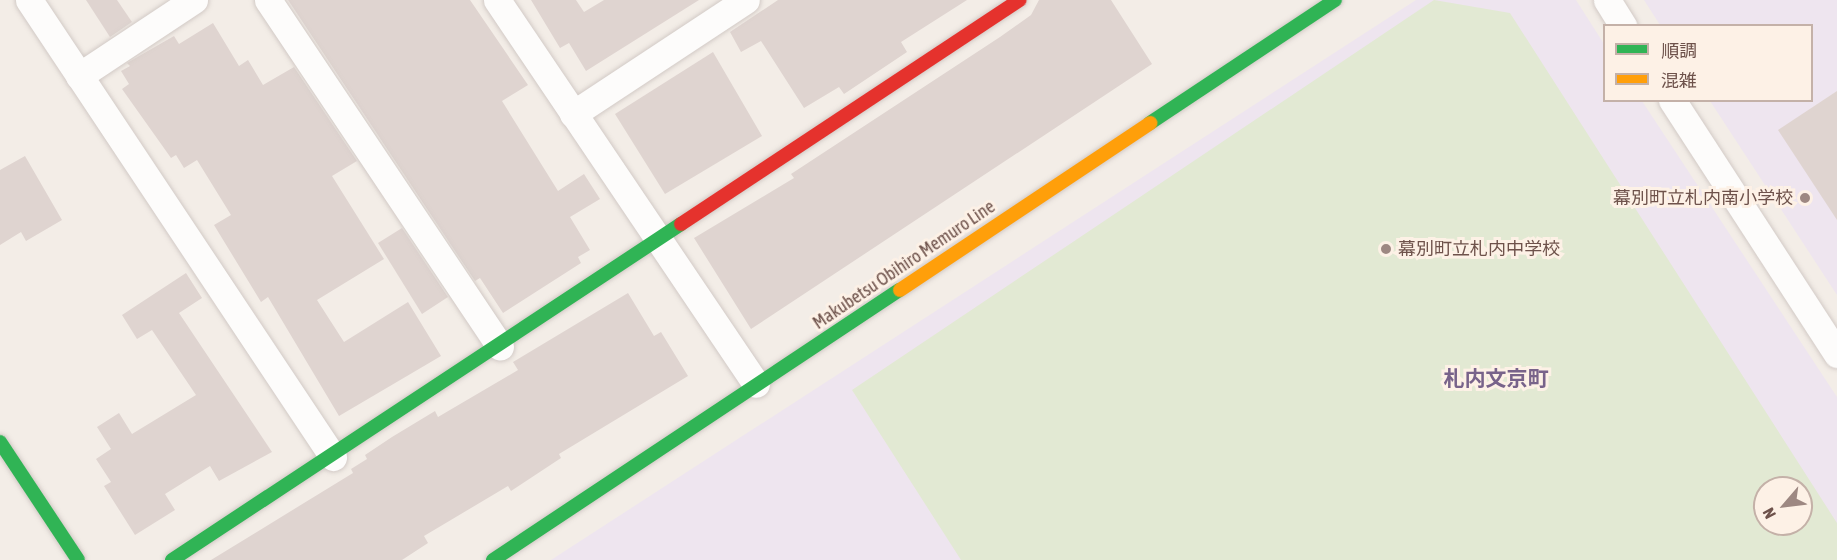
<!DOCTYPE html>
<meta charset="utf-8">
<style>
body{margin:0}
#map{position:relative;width:1837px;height:560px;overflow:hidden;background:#f3ede7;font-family:"Asap Condensed","Noto Sans JP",sans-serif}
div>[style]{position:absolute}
.education>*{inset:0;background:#eee5ef}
.green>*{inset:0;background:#e2e9d3}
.building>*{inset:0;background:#dfd4d0}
.roads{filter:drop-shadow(0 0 2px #d2cac6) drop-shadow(0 0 2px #d2cac6)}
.street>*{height:27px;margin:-13.5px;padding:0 13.5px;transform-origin:13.5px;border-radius:13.5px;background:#fdfcfb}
.fast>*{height:14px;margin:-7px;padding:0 7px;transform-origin:7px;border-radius:7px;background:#30b455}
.slow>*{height:14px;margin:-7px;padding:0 7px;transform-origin:7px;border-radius:7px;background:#ff9f0a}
.jam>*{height:14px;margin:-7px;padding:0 7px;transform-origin:7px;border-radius:7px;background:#e5322d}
.dots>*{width:16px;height:16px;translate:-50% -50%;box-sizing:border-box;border:3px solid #fdf1e6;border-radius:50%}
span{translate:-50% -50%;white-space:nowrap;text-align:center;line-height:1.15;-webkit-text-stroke:6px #fdf1e6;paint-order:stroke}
.poi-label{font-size:18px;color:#6e524b}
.right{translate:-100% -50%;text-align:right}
.left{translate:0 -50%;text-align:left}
.street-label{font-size:18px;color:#6e524b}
.quarter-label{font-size:21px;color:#78638a;font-weight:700}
.legend{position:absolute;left:1603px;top:24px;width:210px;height:78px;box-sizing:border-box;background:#fdf1e6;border:2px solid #c4b1a8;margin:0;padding:8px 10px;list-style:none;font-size:18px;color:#6e524b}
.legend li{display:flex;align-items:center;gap:12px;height:30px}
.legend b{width:30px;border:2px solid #c4b1a8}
.north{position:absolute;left:1753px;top:476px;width:60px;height:60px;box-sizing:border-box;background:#fdf1e6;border:2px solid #c4b1a8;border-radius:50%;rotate:242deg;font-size:16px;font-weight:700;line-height:24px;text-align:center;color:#6e524b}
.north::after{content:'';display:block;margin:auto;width:21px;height:27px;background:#9d8882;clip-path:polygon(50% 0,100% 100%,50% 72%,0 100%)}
</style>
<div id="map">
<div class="education">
<i style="clip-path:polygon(evenodd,1416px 0,1576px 0,1604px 44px,1604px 100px,1642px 101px,1837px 397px,1837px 560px,551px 560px,1416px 0,1765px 488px,1801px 488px,1801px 524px,1765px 524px,1765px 488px)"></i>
<i style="clip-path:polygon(1644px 0,1837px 0,1837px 295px,1710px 101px,1812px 100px,1812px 26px,1660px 25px)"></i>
</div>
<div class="green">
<i style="clip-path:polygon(evenodd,1434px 0,1510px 13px,1837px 523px,1837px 560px,961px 560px,852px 390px,1434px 0,1765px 488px,1801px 488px,1801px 524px,1765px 524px,1765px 488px)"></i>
</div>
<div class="building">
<i style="clip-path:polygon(86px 0,117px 0,132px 22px,110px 37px)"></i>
<i style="clip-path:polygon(288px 0,470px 0,528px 85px,502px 101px,558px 191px,584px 174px,600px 199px,570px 217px,590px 250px,578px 257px,581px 263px,503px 313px,480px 278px,475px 281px)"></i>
<i style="clip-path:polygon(531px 0,576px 0,584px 12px,604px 0,699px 0,586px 71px,569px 43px,560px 48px)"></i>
<i style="clip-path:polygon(778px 0,967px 0,901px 42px,907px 52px,844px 94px,839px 87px,804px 108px,761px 41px,741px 52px,730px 32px)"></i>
<i style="clip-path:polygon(1039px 0,1111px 0,1152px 64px,751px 329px,694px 238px,794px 178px,791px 174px,1000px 37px,1031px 15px)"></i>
<i style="clip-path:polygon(213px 23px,239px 66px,248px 60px,263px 85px,294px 67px,357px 161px,332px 176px,384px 259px,317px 300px,344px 342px,408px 302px,441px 356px,339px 416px,268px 297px,261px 302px,214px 225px,231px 215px,197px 160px,184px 168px,176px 155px,171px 158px,122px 89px,129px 84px,121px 71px,130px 66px,127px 63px,174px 36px,179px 44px)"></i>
<i style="clip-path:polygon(713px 52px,762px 136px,665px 194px,615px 114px)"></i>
<i style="clip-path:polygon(1837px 91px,1837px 220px,1778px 130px)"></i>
<i style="clip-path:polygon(25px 156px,62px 220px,26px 241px,21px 232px,0 245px,0 170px)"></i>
<i style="clip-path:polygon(402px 228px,448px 297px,422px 314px,378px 243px)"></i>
<i style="clip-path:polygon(186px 273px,202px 298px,179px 313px,272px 452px,219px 481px,210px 466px,165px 494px,175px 510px,135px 535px,104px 486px,111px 482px,96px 459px,111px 449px,97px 427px,119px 413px,132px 434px,196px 395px,152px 330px,137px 339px,122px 315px)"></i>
<i style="clip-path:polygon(628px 293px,654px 336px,661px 332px,688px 376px,559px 454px,561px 458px,511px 491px,508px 486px,424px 536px,428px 543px,402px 560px,211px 560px,353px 473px,351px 469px,367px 459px,365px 455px,392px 437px,435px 411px,438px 417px,518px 370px,513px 362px)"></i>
</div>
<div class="roads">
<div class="street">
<i style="left:29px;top:0;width:549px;rotate:56.37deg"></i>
<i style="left:268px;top:0;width:417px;rotate:56.2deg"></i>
<i style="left:497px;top:0;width:463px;rotate:56deg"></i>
<i style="left:1607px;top:0;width:31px;rotate:58deg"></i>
<i style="left:79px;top:76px;width:138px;rotate:-33.5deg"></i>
<i style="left:1672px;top:100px;width:303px;rotate:57deg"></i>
<i style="left:573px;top:114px;width:207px;rotate:-33.4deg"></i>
</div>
<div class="fast">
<i style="left:1150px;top:123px;width:222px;rotate:-33.6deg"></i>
<i style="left:0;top:442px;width:141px;rotate:56.5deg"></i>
<i style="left:172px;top:560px;width:610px;rotate:-33.43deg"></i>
<i style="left:493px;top:560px;width:488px;rotate:-33.6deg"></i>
</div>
<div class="slow">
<i style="left:900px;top:290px;width:301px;rotate:-33.7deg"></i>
</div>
<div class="jam">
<i style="left:681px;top:224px;width:406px;rotate:-33.5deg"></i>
</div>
</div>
<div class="dots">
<i style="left:1805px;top:198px;background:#9d8882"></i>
<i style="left:1386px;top:249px;background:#9d8882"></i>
</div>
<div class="poi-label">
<span class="right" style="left:1793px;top:198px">幕別町立札内南小学校</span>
<span class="left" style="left:1398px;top:249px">幕別町立札内中学校</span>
</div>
<div class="street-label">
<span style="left:904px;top:265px;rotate:-34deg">Makubetsu Obihiro Memuro Line</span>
</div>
<div class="quarter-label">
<span style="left:1496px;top:378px">札内文京町</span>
</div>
<ul class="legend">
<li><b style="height:8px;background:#30b455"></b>順調</li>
<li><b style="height:8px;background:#ff9f0a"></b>混雑</li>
</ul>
<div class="north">N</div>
</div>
